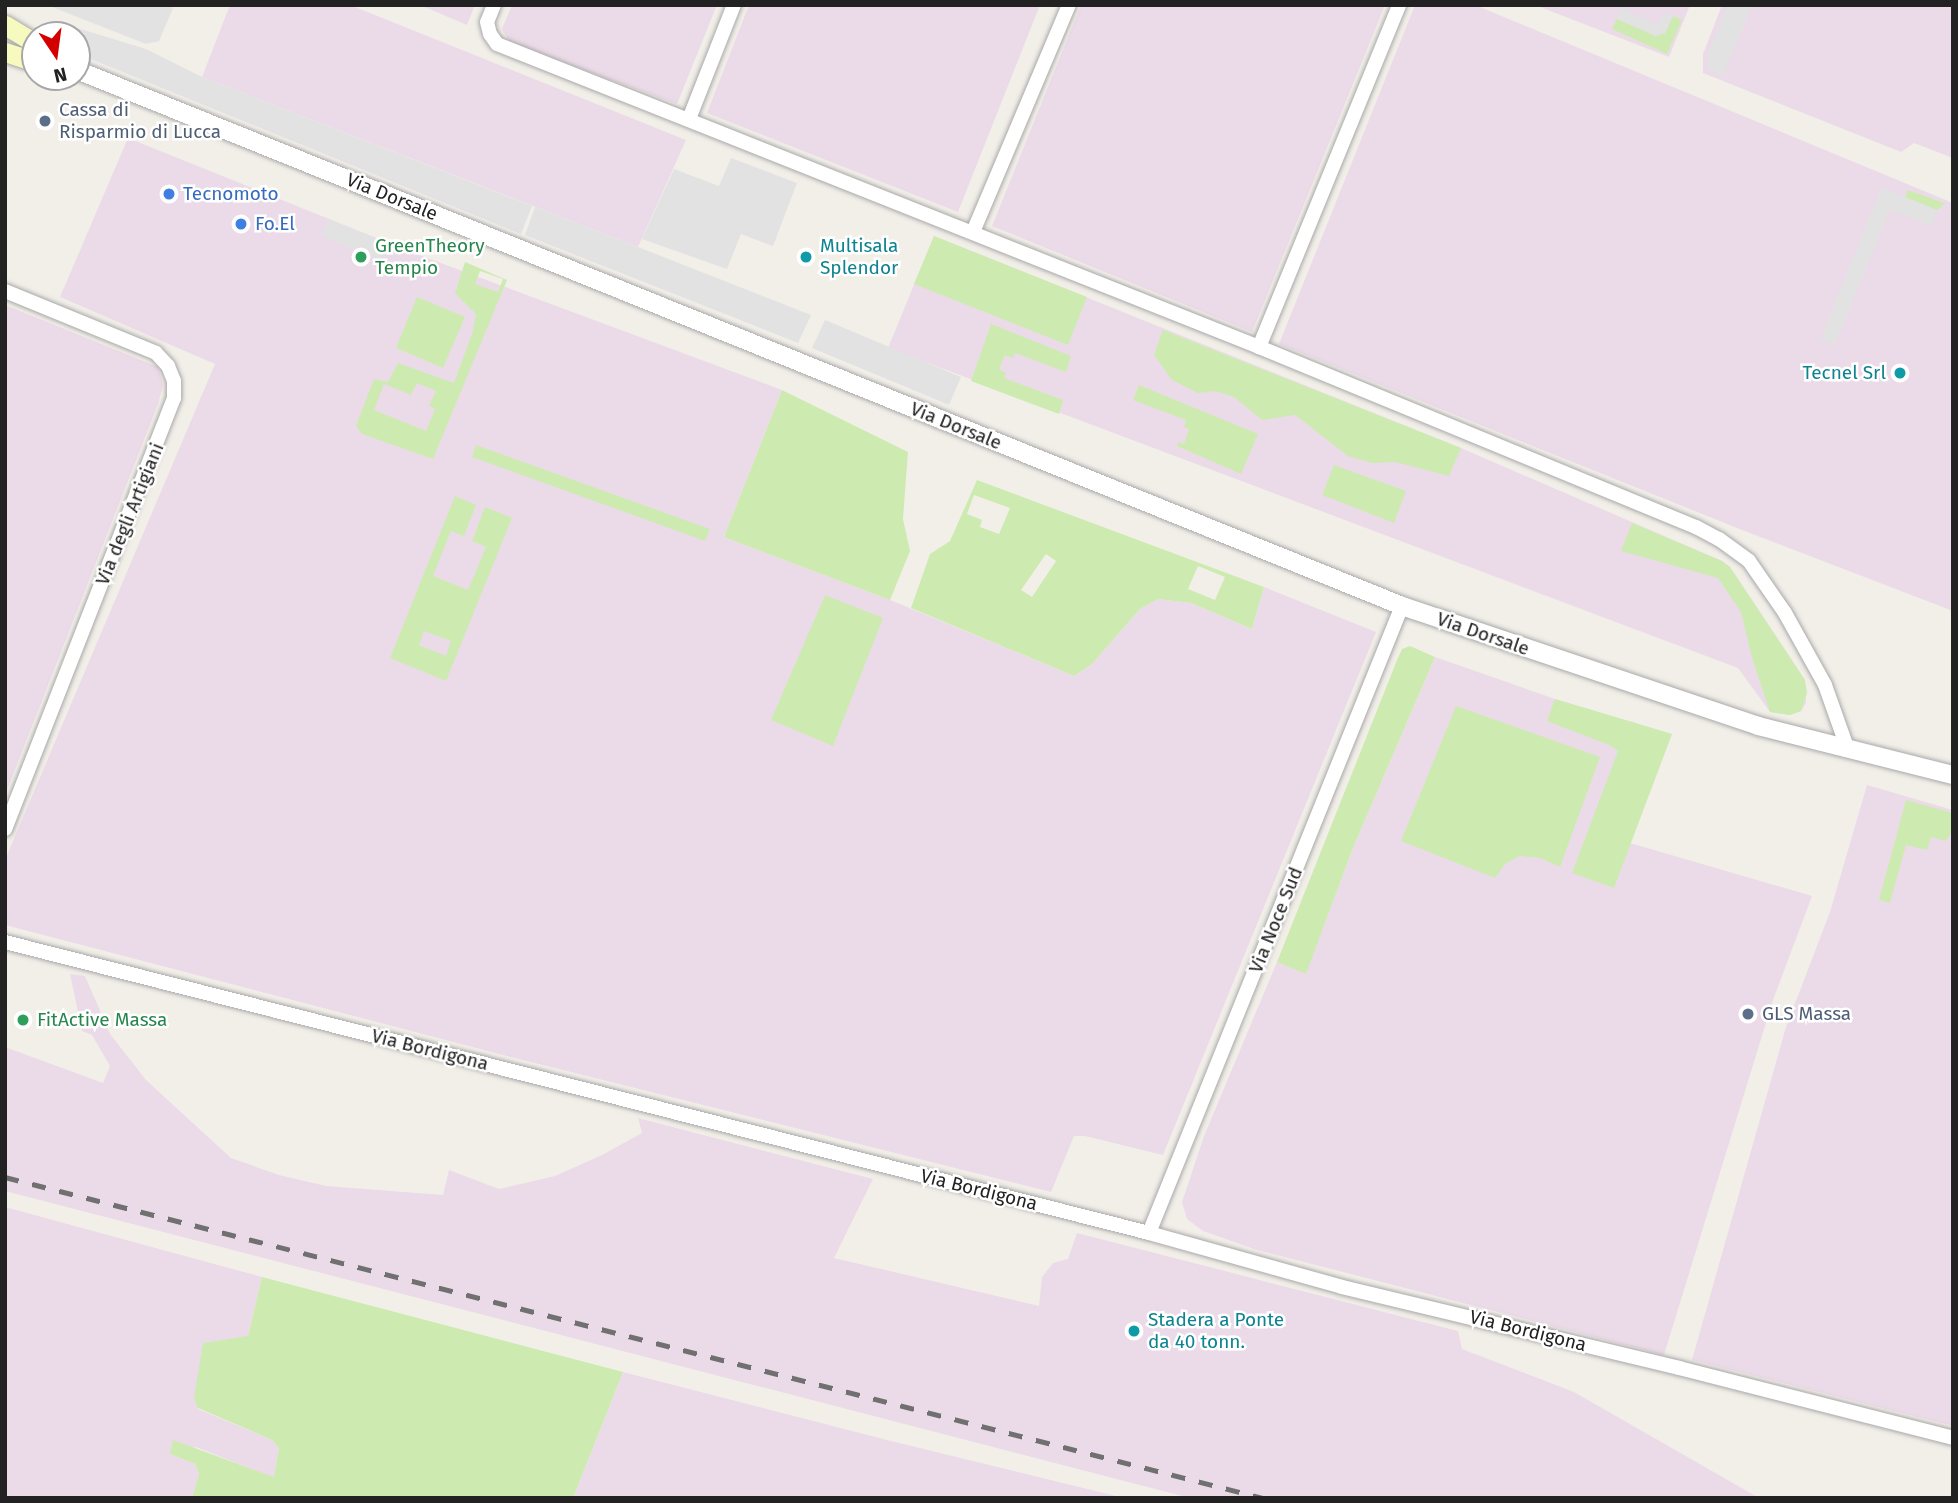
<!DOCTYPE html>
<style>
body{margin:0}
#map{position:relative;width:1958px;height:1503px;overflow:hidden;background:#f2efe9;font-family:"Fira Sans",sans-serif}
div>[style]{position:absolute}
.industrial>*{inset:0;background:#ebdbe8}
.grass>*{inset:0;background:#cdebb0}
.parking>*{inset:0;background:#e2e2e2}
.roads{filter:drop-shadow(0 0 2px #a9a9a9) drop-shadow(0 0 2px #a9a9a9)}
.minor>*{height:14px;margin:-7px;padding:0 7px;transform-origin:7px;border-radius:7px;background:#fff}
.tertiary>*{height:18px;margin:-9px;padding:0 9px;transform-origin:9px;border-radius:9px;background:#fff}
.secondary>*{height:19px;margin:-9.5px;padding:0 9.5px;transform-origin:9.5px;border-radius:9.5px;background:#f7fabf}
.rail>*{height:4.5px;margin-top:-2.25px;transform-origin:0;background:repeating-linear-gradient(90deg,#707070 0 14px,transparent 0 28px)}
.dots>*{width:19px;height:19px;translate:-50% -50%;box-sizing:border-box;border:4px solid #fff;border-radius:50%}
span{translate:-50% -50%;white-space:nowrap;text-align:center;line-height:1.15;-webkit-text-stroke:5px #fff;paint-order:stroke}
.service-label{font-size:19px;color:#4e5e75}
.left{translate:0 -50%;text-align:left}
.shop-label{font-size:19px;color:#366cbe}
.street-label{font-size:19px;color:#222}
.leisure-label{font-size:19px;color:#27864d}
.culture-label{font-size:19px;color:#0d838f}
.right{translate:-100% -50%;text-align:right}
.frame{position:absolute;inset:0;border:7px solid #222;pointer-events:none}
.north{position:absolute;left:21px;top:21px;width:70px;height:70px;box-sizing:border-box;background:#fff;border:2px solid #a7a7a7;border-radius:50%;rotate:167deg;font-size:19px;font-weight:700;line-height:28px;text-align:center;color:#222}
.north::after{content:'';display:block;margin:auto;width:24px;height:32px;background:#d40000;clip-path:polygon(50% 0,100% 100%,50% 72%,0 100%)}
</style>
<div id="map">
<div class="industrial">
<i style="clip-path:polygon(230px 5px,350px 5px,686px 140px,638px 247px,202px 77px)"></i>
<i style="clip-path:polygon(420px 5px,475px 5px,467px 25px)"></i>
<i style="clip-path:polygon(512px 5px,717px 5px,677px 104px,510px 43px,502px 29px)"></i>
<i style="clip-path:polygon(749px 5px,1040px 5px,958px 212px,707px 113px)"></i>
<i style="clip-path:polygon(1081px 5px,1385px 5px,1252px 332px,992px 226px)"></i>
<i style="clip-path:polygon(1415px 5px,1475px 5px,1953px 203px,1953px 611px,1742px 530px,1279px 344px)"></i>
<i style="clip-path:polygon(1535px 5px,1690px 5px,1669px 57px)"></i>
<i style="clip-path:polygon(1722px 5px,1953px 5px,1953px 158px,1914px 143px,1901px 152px,1703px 73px,1703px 54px)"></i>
<i style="clip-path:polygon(128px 138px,411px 252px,782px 390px,724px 537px,890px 600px,1074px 676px,1092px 664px,1140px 609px,1158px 599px,1191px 603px,1252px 629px,1264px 587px,1376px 632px,1163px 1155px,1085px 1136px,1074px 1136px,1051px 1192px,515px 1058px,5px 925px,5px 860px,215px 364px,60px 297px)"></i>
<i style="clip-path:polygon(934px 236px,1461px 448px,1722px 561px,1730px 567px,1805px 680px,1806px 703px,1801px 711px,1790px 715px,1770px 712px,1738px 668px,888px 348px)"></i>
<i style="clip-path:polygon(5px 305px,158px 367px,163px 385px,158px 404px,5px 795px)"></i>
<i style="clip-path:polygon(1435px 657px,1555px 699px,1672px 734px,1630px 843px,1812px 896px,1773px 1000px,1664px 1355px,1254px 1249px,1203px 1231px,1187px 1219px,1182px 1202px,1204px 1136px,1277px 962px,1306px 973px,1353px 848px)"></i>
<i style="clip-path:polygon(1867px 785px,1953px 810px,1953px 1426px,1692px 1360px,1786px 1027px,1830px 912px)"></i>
<i style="clip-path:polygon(70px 974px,85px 976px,110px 1034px,146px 1080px,231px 1158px,279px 1175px,326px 1186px,443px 1195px,449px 1170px,499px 1189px,555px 1176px,602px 1155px,642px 1133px,638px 1118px,873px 1179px,834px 1258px,1039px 1306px,1042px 1277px,1053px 1263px,1068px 1259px,1077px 1233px,1458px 1331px,1462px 1349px,1574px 1392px,1759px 1498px,1190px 1498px,5px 1191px,5px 1047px,103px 1083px,110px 1066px,92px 1035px,82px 1031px)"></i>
<i style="clip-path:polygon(5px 1207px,262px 1277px,248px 1336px,198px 1409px,272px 1440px,279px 1448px,274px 1478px,196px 1447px,170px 1454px,195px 1464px,199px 1474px,192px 1498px,5px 1498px)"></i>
<i style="clip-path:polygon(623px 1372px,887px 1440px,1124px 1498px,573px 1498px)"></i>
</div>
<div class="grass">
<i style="clip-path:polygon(1673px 16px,1682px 20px,1667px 54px,1612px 29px,1617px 19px,1656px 36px,1665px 33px)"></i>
<i style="clip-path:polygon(1908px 190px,1944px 203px,1946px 203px,1937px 210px,1905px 197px)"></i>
<i style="clip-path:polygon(934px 236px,1087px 297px,1068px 345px,914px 284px)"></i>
<i style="clip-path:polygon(evenodd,465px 262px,507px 280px,433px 459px,362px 434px,356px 426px,374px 379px,388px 382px,398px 363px,454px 383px,473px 331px,476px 314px,455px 293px,465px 262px,480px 271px,503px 279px,498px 292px,475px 284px,480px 271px,465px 262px,417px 383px,436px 391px,429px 406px,435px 409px,426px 431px,374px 410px,384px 384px,411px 395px,417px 383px)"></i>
<i style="clip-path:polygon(417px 297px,465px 317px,443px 368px,396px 348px)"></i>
<i style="clip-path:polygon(991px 324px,1071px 356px,1066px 372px,1015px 353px,1013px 358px,1005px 355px,999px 369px,1006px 373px,1004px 378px,1063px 400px,1059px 414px,971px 381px)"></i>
<i style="clip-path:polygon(1163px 330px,1461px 448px,1449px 476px,1395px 462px,1372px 463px,1348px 456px,1295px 415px,1262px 420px,1234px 397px,1215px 391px,1198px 393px,1172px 380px,1154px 355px)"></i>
<i style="clip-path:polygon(1139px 385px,1258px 434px,1241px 474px,1177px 446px,1178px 442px,1184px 444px,1189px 429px,1184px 427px,1186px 420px,1133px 400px)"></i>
<i style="clip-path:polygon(782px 390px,908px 452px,903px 519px,910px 551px,890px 600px,724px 537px)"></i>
<i style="clip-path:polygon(476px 445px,710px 529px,705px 541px,472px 457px)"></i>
<i style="clip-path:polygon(1334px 465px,1406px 491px,1394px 523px,1322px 495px)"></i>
<i style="clip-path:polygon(evenodd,977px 480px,1264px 587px,1252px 629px,1191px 603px,1158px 599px,1140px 609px,1092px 664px,1074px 676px,911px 608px,930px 554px,950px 541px,977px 480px,974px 495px,1010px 508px,999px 534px,980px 527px,982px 520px,967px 514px,974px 495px,977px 480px,1046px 554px,1056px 561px,1032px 597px,1021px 590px,1046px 554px,977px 480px,1198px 566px,1225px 577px,1215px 600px,1188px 589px,1198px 566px)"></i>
<i style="clip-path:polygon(evenodd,455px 496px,476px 505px,464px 536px,451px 531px,433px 576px,468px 590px,486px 547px,472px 541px,485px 507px,512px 518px,446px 681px,390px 658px,455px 496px,424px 631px,451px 641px,446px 656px,419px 645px,424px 631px)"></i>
<i style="clip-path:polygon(1632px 523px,1722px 561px,1730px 567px,1805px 680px,1807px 693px,1801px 711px,1790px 715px,1770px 712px,1752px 658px,1741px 612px,1718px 578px,1621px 551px)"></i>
<i style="clip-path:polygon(825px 595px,883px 618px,833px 746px,771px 720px)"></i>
<i style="clip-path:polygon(1410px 646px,1435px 657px,1353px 848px,1306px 974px,1277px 962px,1397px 660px,1402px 649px)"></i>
<i style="clip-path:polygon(1555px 699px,1672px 734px,1614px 888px,1572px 873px,1618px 751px,1609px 745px,1547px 721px)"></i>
<i style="clip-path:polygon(1456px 706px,1600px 757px,1560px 867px,1540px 858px,1520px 856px,1505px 864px,1495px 878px,1401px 841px)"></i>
<i style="clip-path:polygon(1906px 800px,1953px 813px,1953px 829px,1946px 841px,1931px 837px,1927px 850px,1906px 845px,1890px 903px,1879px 900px)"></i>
<i style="clip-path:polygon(262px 1277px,623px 1372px,573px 1498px,192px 1498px,199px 1474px,195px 1464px,170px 1454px,173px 1440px,274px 1477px,279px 1448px,272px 1440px,198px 1408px,194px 1398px,203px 1343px,248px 1336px)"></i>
</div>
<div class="parking">
<i style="clip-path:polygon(47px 5px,166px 5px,173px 8px,159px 41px,146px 44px)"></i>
<i style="clip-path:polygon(1728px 5px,1752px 5px,1723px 76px,1708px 69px,1707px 56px)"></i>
<i style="clip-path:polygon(1621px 8px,1658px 25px,1664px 13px,1673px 16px,1665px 33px,1656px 36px,1617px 19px)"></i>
<i style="clip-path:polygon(74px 27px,146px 49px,202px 77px,532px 206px,521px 234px,86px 57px,77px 48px,77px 35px,64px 35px)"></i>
<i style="clip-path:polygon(731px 158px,797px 183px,773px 246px,741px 234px,727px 269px,642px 239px,674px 169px,719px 186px)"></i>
<i style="clip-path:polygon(1881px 188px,1937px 210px,1932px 226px,1890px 210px,1835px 345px,1820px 339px)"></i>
<i style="clip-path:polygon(535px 207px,638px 247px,811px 315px,798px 343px,525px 235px)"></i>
<i style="clip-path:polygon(328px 219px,388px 243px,380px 260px,321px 236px)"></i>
<i style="clip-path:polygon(825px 320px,961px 377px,949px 405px,812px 348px)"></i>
</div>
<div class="roads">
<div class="minor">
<i style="left:494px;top:5px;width:18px;rotate:112deg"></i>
<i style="left:487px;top:22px;width:12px;rotate:76deg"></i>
<i style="left:490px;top:34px;width:12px;rotate:55deg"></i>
<i style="left:497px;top:44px;width:820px;rotate:21.68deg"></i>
<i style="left:1259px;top:347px;width:473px;rotate:22.4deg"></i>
<i style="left:1696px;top:527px;width:26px;rotate:28deg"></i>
<i style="left:1719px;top:539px;width:37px;rotate:36deg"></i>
<i style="left:1749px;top:561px;width:63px;rotate:55.3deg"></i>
<i style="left:1785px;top:613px;width:82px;rotate:60.9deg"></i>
<i style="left:1825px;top:685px;width:66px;rotate:70.5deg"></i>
<i style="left:689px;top:119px;width:123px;rotate:-68.5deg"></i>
<i style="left:973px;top:232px;width:246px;rotate:-67.1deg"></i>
<i style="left:5px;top:291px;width:163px;rotate:22.3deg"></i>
<i style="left:156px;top:353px;width:18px;rotate:47deg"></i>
<i style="left:168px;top:366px;width:16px;rotate:68deg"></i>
<i style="left:174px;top:381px;width:17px;rotate:90deg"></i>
<i style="left:174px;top:398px;width:463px;rotate:111.4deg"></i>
<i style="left:1259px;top:347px;width:370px;rotate:-67.7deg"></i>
<i style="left:5px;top:942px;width:1180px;rotate:14.27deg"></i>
<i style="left:1149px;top:1233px;width:200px;rotate:15.6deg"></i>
<i style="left:1342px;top:1287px;width:347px;rotate:13.5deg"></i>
<i style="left:1679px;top:1368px;width:283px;rotate:14.3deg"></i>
<i style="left:1149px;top:1233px;width:676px;rotate:-68.03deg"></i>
</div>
<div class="tertiary">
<i style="left:77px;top:70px;width:1429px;rotate:22.02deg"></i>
<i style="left:1402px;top:606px;width:376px;rotate:18.6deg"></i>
<i style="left:1758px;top:726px;width:201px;rotate:14.1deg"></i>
</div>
<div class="secondary">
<i style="left:5px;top:25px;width:35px;rotate:31deg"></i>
<i style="left:5px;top:52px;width:23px;rotate:18deg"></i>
<i style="left:27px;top:59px;width:8px;rotate:-14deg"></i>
</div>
</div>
<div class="rail">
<i style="left:5px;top:1177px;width:1298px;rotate:14.31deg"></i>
</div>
<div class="dots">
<i style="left:45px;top:121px;background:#5c6f8a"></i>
<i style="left:169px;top:194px;background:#3f7fe0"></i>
<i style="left:241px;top:224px;background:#3f7fe0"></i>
<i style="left:361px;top:257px;background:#2e9e5b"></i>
<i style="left:806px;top:257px;background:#0f9aa8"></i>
<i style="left:1900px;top:373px;background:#0f9aa8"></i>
<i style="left:1748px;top:1014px;background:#5c6f8a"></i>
<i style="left:23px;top:1020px;background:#2e9e5b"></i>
<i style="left:1134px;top:1331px;background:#0f9aa8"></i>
</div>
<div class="service-label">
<span class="left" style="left:59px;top:121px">Cassa di<br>Risparmio di Lucca</span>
<span class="left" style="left:1762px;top:1014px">GLS Massa</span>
</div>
<div class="shop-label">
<span class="left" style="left:183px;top:194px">Tecnomoto</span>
<span class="left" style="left:255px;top:224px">Fo.El</span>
</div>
<div class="street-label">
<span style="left:392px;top:197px;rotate:22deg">Via Dorsale</span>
<span style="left:956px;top:426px;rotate:22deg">Via Dorsale</span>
<span style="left:130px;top:514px;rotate:-68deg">Via degli Artigiani</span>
<span style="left:1483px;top:634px;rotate:19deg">Via Dorsale</span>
<span style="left:1276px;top:920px;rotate:-68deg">Via Noce Sud</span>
<span style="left:430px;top:1050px;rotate:14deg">Via Bordigona</span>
<span style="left:979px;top:1190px;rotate:14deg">Via Bordigona</span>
<span style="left:1528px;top:1331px;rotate:14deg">Via Bordigona</span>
</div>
<div class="leisure-label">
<span class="left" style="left:375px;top:257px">GreenTheory<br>Tempio</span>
<span class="left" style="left:37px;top:1020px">FitActive Massa</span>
</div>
<div class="culture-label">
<span class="left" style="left:820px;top:257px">Multisala<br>Splendor</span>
<span class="right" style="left:1886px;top:373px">Tecnel Srl</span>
<span class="left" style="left:1148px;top:1331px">Stadera a Ponte<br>da 40 tonn.</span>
</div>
<div class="frame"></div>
<div class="north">N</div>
</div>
